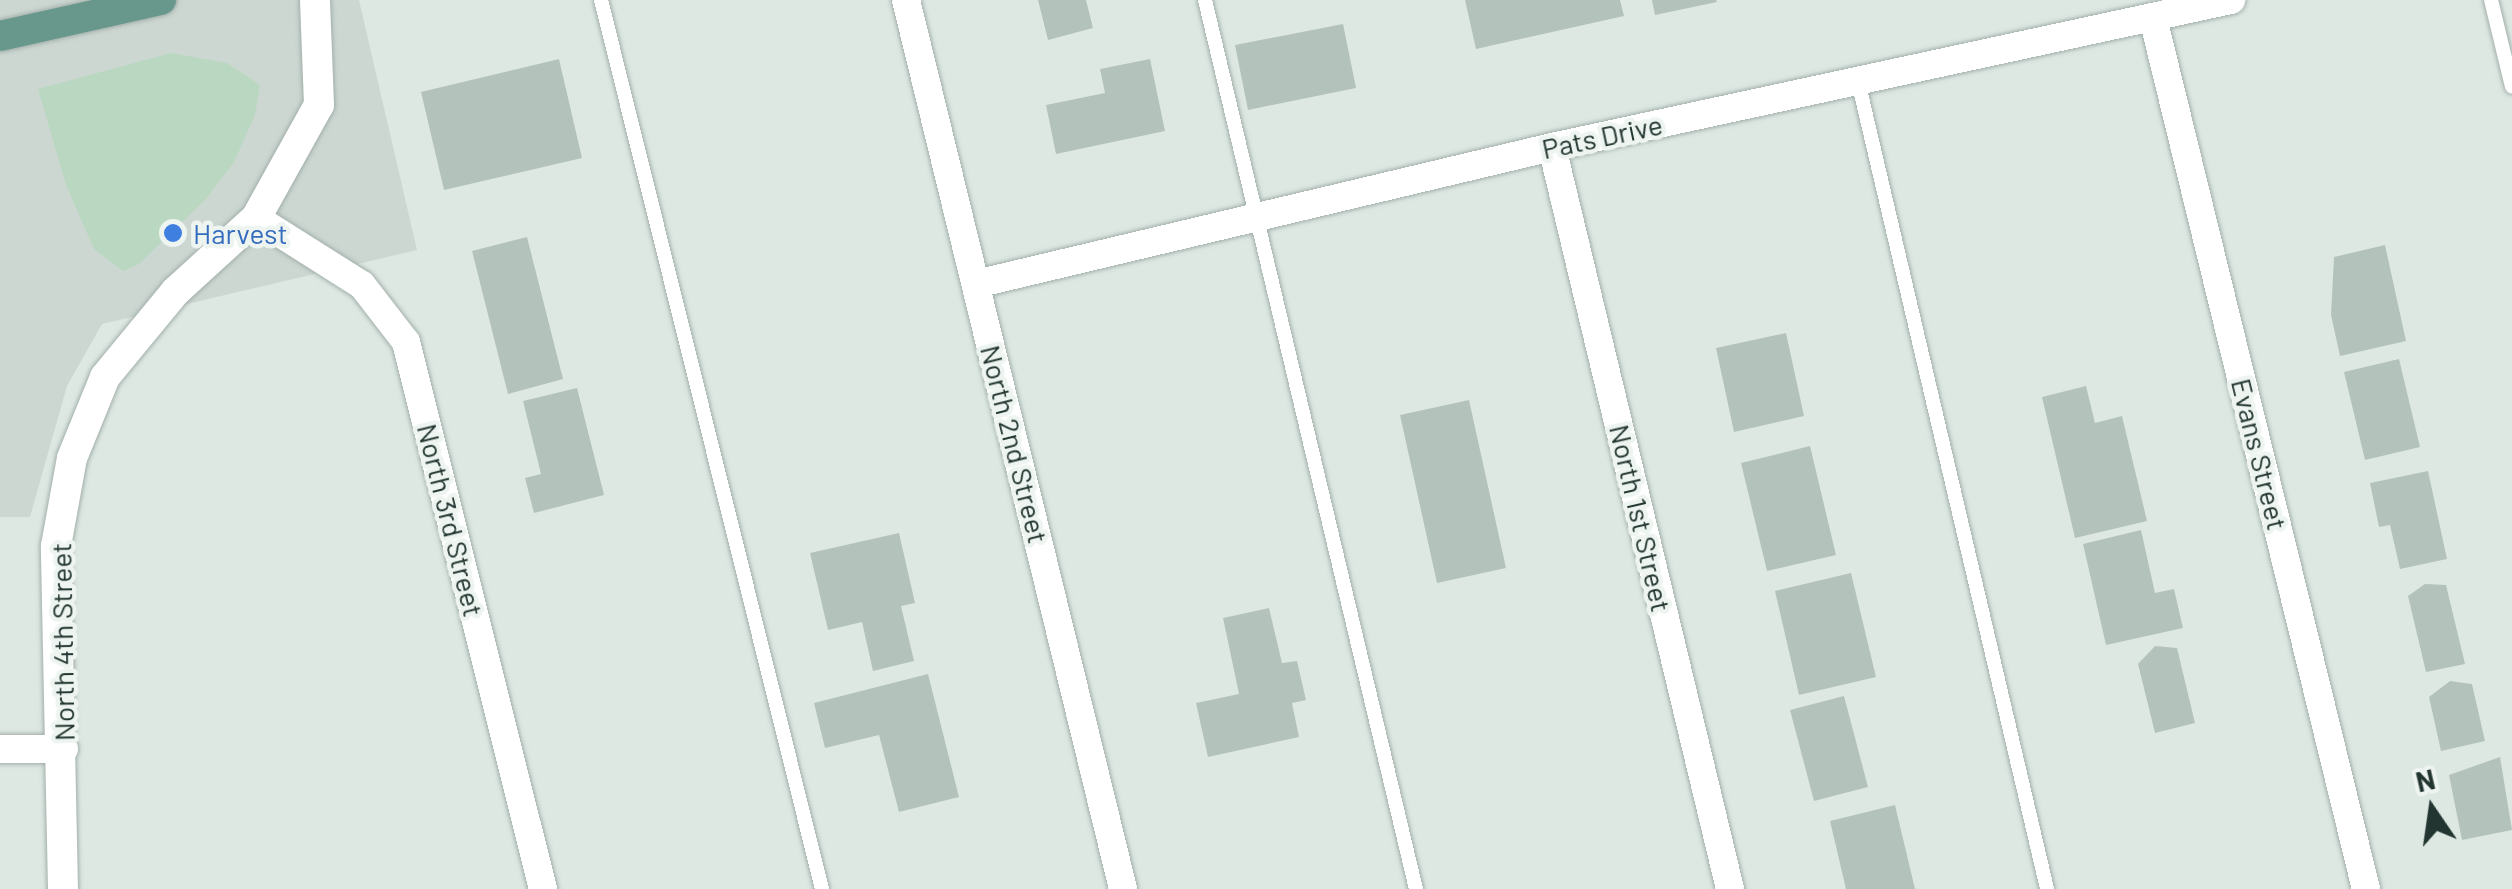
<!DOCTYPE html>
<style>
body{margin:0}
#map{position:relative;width:2512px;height:889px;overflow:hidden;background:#dee8e3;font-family:Barlow,sans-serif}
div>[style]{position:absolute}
.built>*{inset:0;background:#cdd7d2}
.green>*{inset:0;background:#b9d7c1}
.building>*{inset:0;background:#b4c2bc}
.roads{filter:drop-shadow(0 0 2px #a2afaa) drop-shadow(0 0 2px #a2afaa)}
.service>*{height:14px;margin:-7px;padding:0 7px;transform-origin:7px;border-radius:7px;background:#fff}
.minor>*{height:28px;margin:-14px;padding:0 14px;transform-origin:14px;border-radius:14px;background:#fff}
.secondary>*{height:30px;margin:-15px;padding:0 15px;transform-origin:15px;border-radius:15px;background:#fff}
.primary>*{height:30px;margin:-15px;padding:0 15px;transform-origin:15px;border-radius:15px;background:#68988b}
.dots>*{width:28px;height:28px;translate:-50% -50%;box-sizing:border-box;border:5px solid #eef5f1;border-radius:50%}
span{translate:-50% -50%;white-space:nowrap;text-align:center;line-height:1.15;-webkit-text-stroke:9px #eef5f1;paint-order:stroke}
.street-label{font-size:28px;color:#223530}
.shop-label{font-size:28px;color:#366cbe}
.left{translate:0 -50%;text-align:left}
.north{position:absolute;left:2382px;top:759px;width:100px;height:100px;-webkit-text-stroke:8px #eef5f1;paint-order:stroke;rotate:347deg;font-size:28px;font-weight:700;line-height:40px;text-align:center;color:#223530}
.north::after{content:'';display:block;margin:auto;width:35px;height:45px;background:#223530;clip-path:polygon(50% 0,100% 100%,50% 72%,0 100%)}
</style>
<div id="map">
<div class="built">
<i style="clip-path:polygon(0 0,359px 0,417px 250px,102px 324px,67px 386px,30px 517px,0 517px)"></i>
</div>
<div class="green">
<i style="clip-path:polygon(171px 53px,227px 63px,260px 85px,255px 115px,234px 162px,206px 199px,139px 264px,123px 271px,94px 249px,66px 185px,38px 89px)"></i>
</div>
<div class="building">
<i style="clip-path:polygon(1038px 0,1086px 0,1093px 28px,1048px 40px)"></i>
<i style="clip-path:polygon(1465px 0,1620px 0,1624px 16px,1476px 49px)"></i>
<i style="clip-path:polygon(1652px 0,1716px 0,1717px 2px,1655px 15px)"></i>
<i style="clip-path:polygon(1343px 24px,1356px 88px,1248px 110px,1235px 45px)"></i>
<i style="clip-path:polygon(559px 59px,582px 158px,444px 190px,421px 92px)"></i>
<i style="clip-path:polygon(1150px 59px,1165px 131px,1056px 154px,1046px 105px,1105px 93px,1100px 69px)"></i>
<i style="clip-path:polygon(527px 237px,563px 379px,508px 394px,472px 251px)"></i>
<i style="clip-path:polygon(2385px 245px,2406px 341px,2340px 356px,2331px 315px,2334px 257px)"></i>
<i style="clip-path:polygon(1786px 333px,1804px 416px,1734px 432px,1716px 348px)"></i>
<i style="clip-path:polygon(2399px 359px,2420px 447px,2365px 460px,2344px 372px)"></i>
<i style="clip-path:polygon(2086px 386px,2095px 423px,2122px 416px,2147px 521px,2075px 538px,2042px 397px)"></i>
<i style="clip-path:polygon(577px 388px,604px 495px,534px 513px,525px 478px,541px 474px,523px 401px)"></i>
<i style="clip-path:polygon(1469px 400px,1506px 568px,1437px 583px,1400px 415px)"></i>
<i style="clip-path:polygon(1810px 446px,1836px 555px,1767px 571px,1741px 463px)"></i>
<i style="clip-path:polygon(2428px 471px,2447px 559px,2400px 569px,2390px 525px,2379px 527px,2370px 483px)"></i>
<i style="clip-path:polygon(2141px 530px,2155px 593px,2174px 589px,2183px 628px,2106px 645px,2083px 544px)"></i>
<i style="clip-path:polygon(899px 533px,915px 603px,901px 606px,914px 661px,873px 671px,862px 622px,828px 630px,810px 553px)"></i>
<i style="clip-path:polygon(1851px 573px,1876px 677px,1799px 695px,1775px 591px)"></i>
<i style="clip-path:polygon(2425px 584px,2446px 585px,2465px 664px,2426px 672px,2408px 596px)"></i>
<i style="clip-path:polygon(1269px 608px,1282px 663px,1297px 661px,1306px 700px,1292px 703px,1299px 737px,1208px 757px,1196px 703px,1239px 694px,1223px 618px)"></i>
<i style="clip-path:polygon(2155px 646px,2177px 648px,2195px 723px,2155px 733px,2138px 664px)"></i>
<i style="clip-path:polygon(928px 674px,959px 797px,899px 812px,879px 735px,825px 748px,814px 703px)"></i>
<i style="clip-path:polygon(2450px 681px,2472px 684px,2485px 741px,2441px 751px,2429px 697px)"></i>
<i style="clip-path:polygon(1844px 696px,1868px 787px,1814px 801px,1790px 710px)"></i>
<i style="clip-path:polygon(2500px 757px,2512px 830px,2462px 840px,2449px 775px)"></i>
<i style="clip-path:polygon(1895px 805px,1915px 889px,1846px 889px,1830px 821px)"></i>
</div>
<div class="roads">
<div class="service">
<i style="left:601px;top:0;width:916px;rotate:76.04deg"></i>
<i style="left:1205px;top:0;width:914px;rotate:76.65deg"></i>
<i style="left:2491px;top:0;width:89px;rotate:76.4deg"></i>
<i style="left:1858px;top:81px;width:830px;rotate:76.83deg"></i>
</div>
<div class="minor">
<i style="left:906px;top:0;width:915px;rotate:76.28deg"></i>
<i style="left:2153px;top:18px;width:897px;rotate:76.26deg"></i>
<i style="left:1552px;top:147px;width:763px;rotate:76.51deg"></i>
<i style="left:256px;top:218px;width:125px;rotate:32.3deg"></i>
<i style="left:362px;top:285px;width:72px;rotate:52.3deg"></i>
<i style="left:406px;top:342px;width:564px;rotate:75.94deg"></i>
<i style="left:976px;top:284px;width:592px;rotate:-13.38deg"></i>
<i style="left:1552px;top:147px;width:695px;rotate:-12.22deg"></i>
<i style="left:0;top:749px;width:64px"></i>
</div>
<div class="secondary">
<i style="left:63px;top:889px;width:343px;rotate:-91.2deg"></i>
<i style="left:56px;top:546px;width:89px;rotate:-79.7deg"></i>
<i style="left:72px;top:458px;width:87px;rotate:-67.8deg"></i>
<i style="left:105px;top:377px;width:112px;rotate:-50.5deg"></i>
<i style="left:176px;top:291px;width:108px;rotate:-42.4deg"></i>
<i style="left:256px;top:218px;width:129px;rotate:-60.9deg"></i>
<i style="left:319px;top:105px;width:105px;rotate:-92.2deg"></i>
</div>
<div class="primary">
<i style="left:0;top:36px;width:165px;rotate:-12.6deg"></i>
</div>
</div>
<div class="dots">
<i style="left:173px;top:233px;background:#3f7fe0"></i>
</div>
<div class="street-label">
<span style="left:1602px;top:136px;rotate:-12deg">Pats Drive</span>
<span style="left:1015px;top:444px;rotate:76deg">North 2nd Street</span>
<span style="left:2260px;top:454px;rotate:76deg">Evans Street</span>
<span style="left:1641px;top:518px;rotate:77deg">North 1st Street</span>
<span style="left:451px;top:520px;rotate:76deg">North 3rd Street</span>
<span style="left:62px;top:642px;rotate:-91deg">North 4th Street</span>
</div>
<div class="shop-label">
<span class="left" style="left:193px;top:233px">Harvest</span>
</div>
<div class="north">N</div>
</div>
